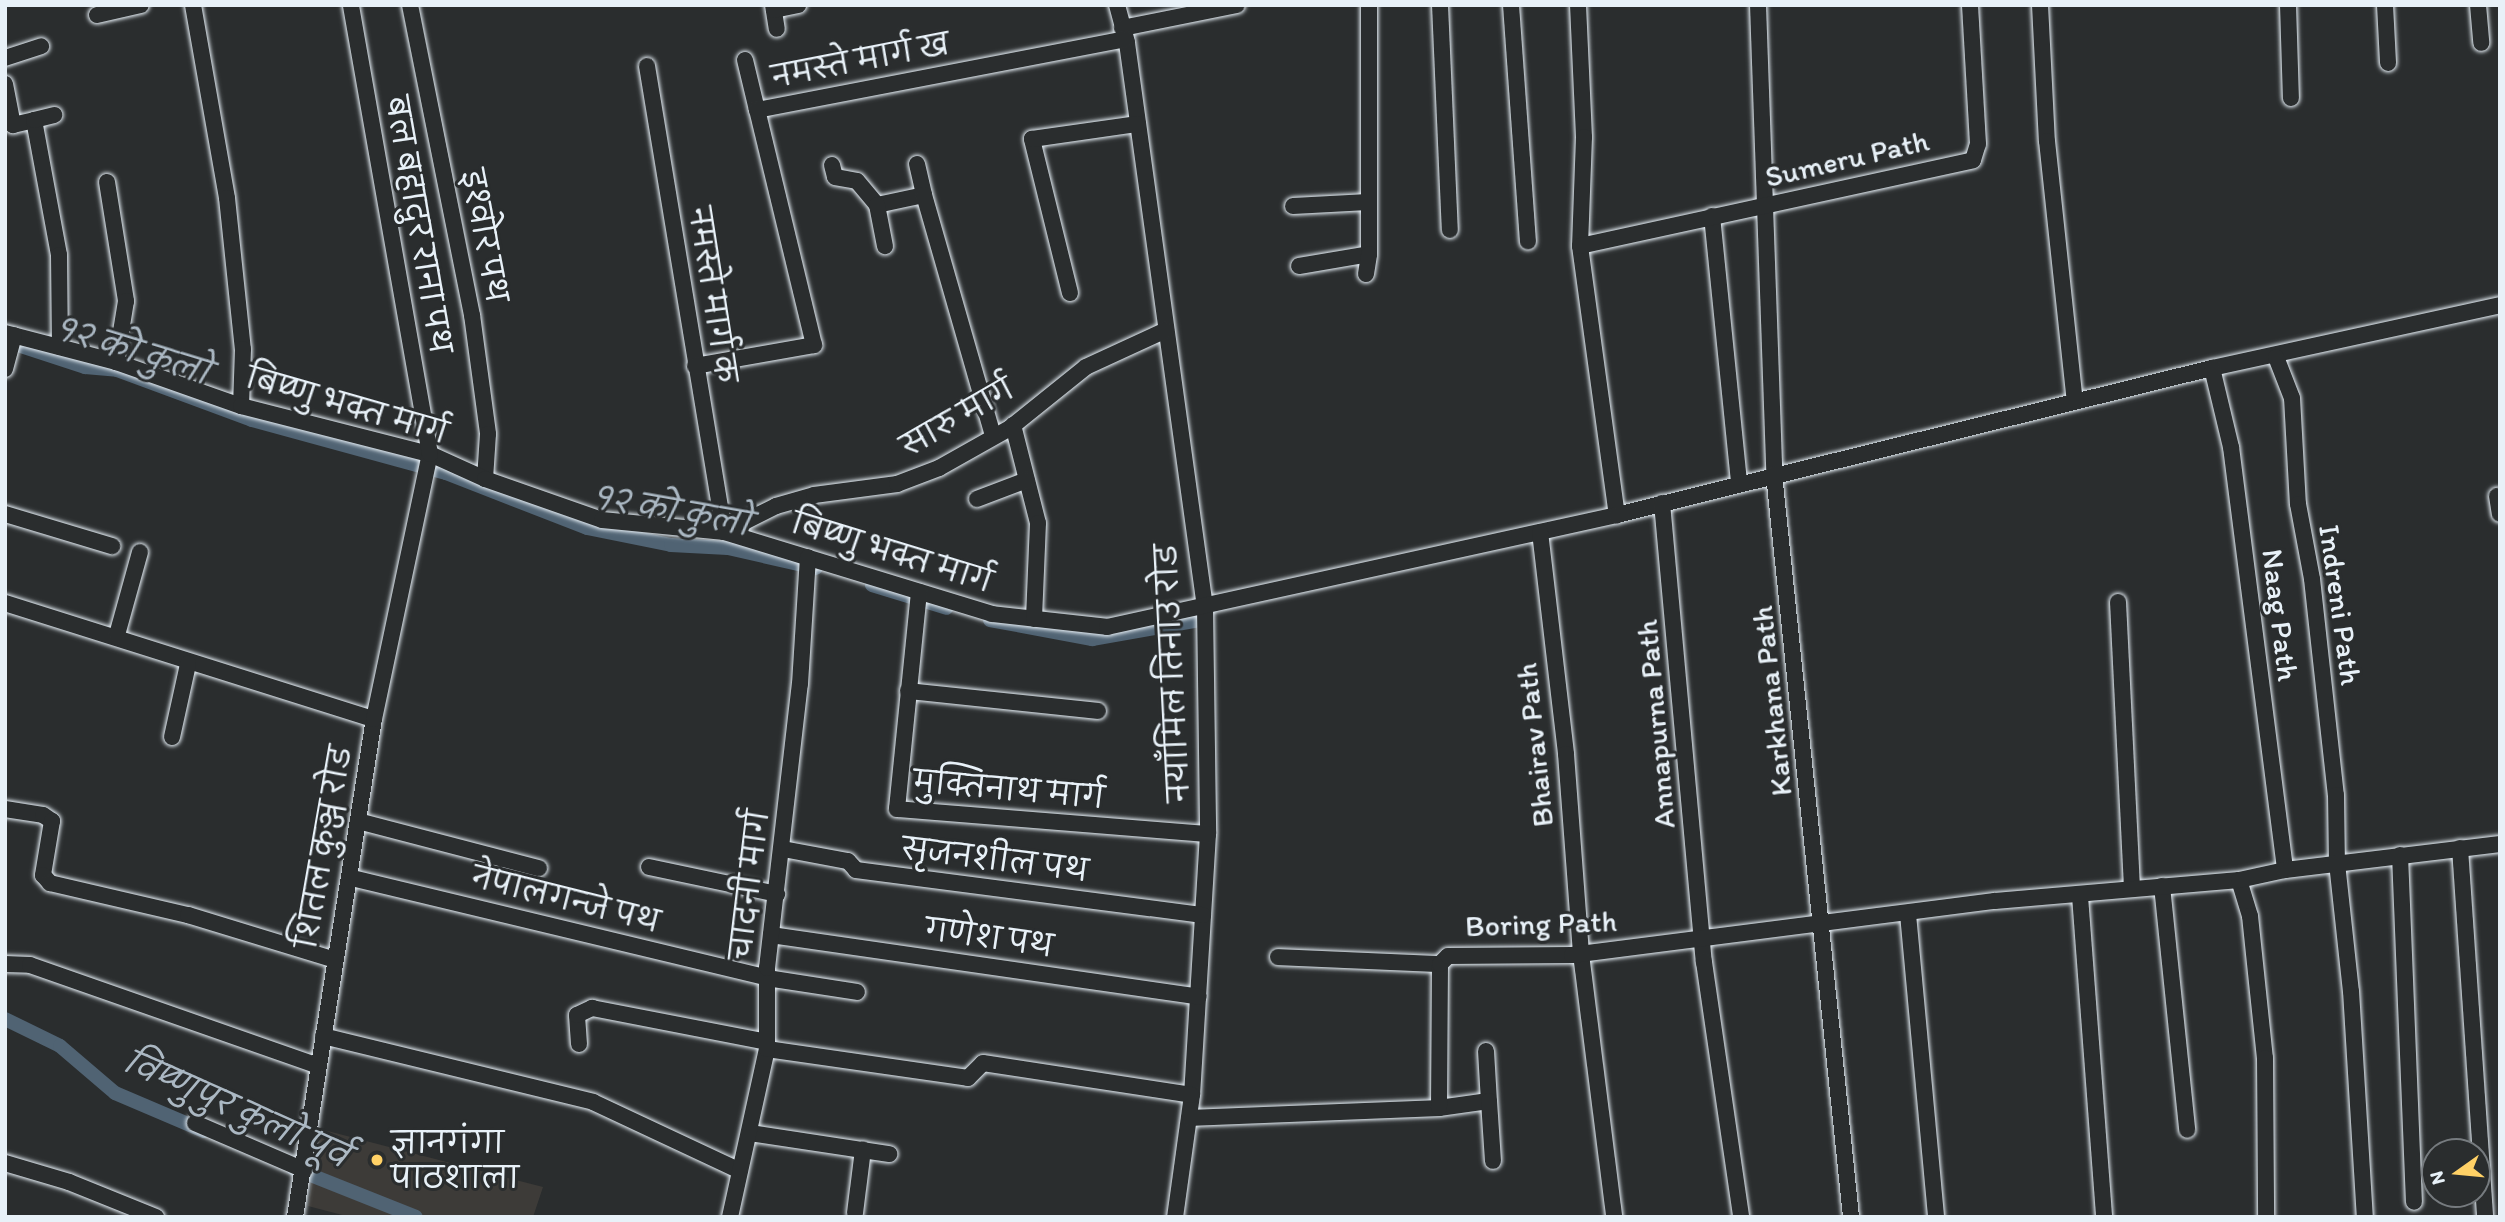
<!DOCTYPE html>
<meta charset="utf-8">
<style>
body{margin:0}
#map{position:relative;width:2505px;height:1222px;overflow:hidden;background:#2a2d2e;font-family:Itim,"Playpen Sans Deva",sans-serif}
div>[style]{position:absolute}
.built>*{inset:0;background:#3d3b38}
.canal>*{height:14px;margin:-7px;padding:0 7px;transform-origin:7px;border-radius:7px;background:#506373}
.roads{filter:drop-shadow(0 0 2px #e8f1f8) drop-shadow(0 0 2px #e8f1f8)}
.minor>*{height:16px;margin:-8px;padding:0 8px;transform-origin:8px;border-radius:8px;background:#2a2d2e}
.dots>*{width:19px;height:19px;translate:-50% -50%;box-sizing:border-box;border:4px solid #2a2d2e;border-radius:50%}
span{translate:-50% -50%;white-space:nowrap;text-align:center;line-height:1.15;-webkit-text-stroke:6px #2a2d2e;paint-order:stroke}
.street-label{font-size:30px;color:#e8f1f8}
.poi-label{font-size:30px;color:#e8f1f8}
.left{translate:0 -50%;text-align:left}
.water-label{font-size:32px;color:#abb8c3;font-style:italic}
.frame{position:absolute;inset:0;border:7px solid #e8f1f8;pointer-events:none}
.north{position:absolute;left:2421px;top:1138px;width:70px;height:70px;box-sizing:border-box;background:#2a2d2e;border:2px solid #767b7f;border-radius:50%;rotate:255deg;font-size:19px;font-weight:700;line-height:28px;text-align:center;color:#e8f1f8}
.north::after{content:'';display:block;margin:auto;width:24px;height:32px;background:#ffd166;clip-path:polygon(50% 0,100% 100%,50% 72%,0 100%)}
</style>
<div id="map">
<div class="built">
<i style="clip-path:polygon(320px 1129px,543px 1187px,533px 1217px,350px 1217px,308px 1206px)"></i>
</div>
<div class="canal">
<i style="left:15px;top:344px;width:74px;rotate:18.2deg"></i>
<i style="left:85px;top:367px;width:32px;rotate:5deg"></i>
<i style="left:117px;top:370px;width:144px;rotate:20.3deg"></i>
<i style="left:252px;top:420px;width:201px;rotate:15.3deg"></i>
<i style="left:446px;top:473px;width:151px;rotate:21.3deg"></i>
<i style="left:587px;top:528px;width:86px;rotate:11.4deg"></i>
<i style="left:671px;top:545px;width:57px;rotate:3deg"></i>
<i style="left:728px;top:548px;width:90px;rotate:12.8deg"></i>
<i style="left:872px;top:585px;width:78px;rotate:17deg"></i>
<i style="left:990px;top:620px;width:104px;rotate:10.6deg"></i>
<i style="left:1092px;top:639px;width:115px;rotate:-10deg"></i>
<i style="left:5px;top:1019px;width:61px;rotate:26.1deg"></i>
<i style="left:60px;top:1046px;width:72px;rotate:40.5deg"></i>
<i style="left:115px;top:1093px;width:97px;rotate:23.1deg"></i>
<i style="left:293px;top:1168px;width:132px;rotate:21.7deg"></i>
</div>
<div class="roads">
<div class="minor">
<i style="left:193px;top:5px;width:196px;rotate:80deg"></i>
<i style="left:227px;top:198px;width:152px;rotate:84deg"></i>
<i style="left:243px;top:349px;width:57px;rotate:92deg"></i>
<i style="left:410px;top:5px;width:316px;rotate:78.7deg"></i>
<i style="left:472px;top:315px;width:120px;rotate:82.3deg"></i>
<i style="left:488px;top:434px;width:45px;rotate:93.8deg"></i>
<i style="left:773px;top:5px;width:24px;rotate:81deg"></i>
<i style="left:1117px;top:5px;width:39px;rotate:75deg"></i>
<i style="left:1127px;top:43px;width:569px;rotate:82.13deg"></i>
<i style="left:1205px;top:607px;width:227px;rotate:89.2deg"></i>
<i style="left:1208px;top:834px;width:261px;rotate:93.5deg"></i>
<i style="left:1192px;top:1095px;width:123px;rotate:97.9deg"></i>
<i style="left:1440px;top:5px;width:225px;rotate:87.5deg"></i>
<i style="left:1511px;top:5px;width:237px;rotate:85.9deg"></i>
<i style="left:1578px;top:5px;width:132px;rotate:87.4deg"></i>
<i style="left:1584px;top:137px;width:109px;rotate:92.1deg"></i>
<i style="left:1580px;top:246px;width:272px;rotate:82.2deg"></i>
<i style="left:1758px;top:5px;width:469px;rotate:88deg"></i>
<i style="left:1774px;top:474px;width:747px;rotate:84.08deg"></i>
<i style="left:2040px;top:5px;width:136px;rotate:87.1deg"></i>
<i style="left:2047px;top:141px;width:262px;rotate:83.9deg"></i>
<i style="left:2288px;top:5px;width:93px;rotate:88.2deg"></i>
<i style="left:2385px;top:5px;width:58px;rotate:87deg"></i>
<i style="left:2478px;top:5px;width:38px;rotate:85deg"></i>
<i style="left:774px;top:10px;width:25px;rotate:-12deg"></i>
<i style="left:97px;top:15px;width:45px;rotate:-12.8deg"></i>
<i style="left:1122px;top:28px;width:117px;rotate:-11.3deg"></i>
<i style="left:5px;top:58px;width:38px;rotate:-18deg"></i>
<i style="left:745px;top:60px;width:51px;rotate:76.5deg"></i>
<i style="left:647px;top:66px;width:472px;rotate:80.6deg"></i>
<i style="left:724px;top:532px;width:58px;rotate:-26.6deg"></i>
<i style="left:776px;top:506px;width:40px;rotate:-16deg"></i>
<i style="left:814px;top:495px;width:84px;rotate:-7.5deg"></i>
<i style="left:897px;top:484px;width:45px;rotate:-20.9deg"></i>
<i style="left:939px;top:468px;width:81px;rotate:-29.4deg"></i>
<i style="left:1010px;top:428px;width:97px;rotate:-38.8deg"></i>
<i style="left:1086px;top:367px;width:88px;rotate:-24.8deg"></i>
<i style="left:5px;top:84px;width:42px;rotate:79deg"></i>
<i style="left:13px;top:125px;width:22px;rotate:-13deg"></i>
<i style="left:34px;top:120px;width:137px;rotate:79.5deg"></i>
<i style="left:59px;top:255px;width:92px;rotate:89.4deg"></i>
<i style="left:34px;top:120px;width:21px;rotate:-14deg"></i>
<i style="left:917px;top:164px;width:32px;rotate:77deg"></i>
<i style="left:832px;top:165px;width:12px;rotate:76deg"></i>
<i style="left:835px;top:177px;width:22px;rotate:10deg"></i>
<i style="left:857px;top:181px;width:31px;rotate:50deg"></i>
<i style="left:877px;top:205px;width:48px;rotate:-12deg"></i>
<i style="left:924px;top:195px;width:251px;rotate:74deg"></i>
<i style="left:107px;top:182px;width:121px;rotate:80.9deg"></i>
<i style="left:126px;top:301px;width:62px;rotate:99.3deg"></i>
<i style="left:877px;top:205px;width:42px;rotate:79deg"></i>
<i style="left:1293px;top:206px;width:75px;rotate:-3.1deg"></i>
<i style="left:1712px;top:216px;width:268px;rotate:84.2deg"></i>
<i style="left:1580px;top:246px;width:402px;rotate:-12.3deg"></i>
<i style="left:1973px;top:160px;width:17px;rotate:-73deg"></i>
<i style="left:1978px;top:144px;width:139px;rotate:-93.3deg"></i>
<i style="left:1299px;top:266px;width:71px;rotate:-9.7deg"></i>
<i style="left:1369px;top:254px;width:249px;rotate:-90deg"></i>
<i style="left:1366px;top:274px;width:20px;rotate:-81deg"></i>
<i style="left:1070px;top:293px;width:159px;rotate:-103.9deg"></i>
<i style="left:1032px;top:139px;width:107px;rotate:-8.1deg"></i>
<i style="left:5px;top:333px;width:115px;rotate:14.6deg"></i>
<i style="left:116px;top:362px;width:133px;rotate:19.4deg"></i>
<i style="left:241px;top:406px;width:195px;rotate:14.3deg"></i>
<i style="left:430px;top:454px;width:60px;rotate:24.4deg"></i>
<i style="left:485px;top:479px;width:124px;rotate:19.3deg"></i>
<i style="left:602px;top:520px;width:123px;rotate:5.6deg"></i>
<i style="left:724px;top:532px;width:280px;rotate:17deg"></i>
<i style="left:992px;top:614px;width:116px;rotate:6.4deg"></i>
<i style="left:1107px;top:627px;width:522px;rotate:-12.39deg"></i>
<i style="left:1617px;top:515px;width:613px;rotate:-13.88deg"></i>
<i style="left:2212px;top:368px;width:295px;rotate:-12.3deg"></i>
<i style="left:2276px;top:357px;width:44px;rotate:68.7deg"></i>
<i style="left:2292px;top:398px;width:106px;rotate:86.8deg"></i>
<i style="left:2298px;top:504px;width:76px;rotate:79.4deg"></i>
<i style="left:2312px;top:579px;width:217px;rotate:83.7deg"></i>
<i style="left:2336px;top:795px;width:68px;rotate:89.2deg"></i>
<i style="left:2337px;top:863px;width:129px;rotate:83.8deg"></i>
<i style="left:2351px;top:991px;width:226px;rotate:86.5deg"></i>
<i style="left:695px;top:366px;width:121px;rotate:-10deg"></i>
<i style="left:814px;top:345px;width:242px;rotate:-103.6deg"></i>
<i style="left:757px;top:110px;width:375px;rotate:-10.9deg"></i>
<i style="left:2212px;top:368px;width:81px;rotate:76.5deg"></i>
<i style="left:2231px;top:447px;width:426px;rotate:82.7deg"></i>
<i style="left:5px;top:369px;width:35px;rotate:-75deg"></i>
<i style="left:1013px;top:425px;width:101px;rotate:75.7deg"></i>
<i style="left:1038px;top:523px;width:96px;rotate:92.4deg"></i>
<i style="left:2497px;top:496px;width:18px;rotate:81deg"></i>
<i style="left:977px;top:499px;width:53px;rotate:-20.8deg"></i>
<i style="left:1662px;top:503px;width:461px;rotate:84.8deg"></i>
<i style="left:1704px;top:962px;width:258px;rotate:81.7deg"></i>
<i style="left:5px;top:514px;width:112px;rotate:16.7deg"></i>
<i style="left:1540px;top:532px;width:224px;rotate:83.3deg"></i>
<i style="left:1566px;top:754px;width:201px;rotate:85.7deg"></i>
<i style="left:1581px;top:954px;width:265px;rotate:82.8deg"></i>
<i style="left:919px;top:592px;width:218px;rotate:95.8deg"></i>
<i style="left:897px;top:809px;width:312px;rotate:4.6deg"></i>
<i style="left:2118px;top:602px;width:286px;rotate:87.2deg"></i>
<i style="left:5px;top:603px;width:387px;rotate:17.5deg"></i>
<i style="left:117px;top:635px;width:86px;rotate:-74.5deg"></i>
<i style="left:908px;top:691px;width:191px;rotate:6deg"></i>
<i style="left:172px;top:737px;width:75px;rotate:-77.6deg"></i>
<i style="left:5px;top:809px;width:38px;rotate:9deg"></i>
<i style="left:43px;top:815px;width:11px;rotate:34deg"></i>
<i style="left:52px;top:821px;width:55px;rotate:99.5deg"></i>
<i style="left:43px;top:875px;width:11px;rotate:49deg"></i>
<i style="left:50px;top:883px;width:142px;rotate:13.1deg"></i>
<i style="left:188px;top:915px;width:151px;rotate:17deg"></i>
<i style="left:358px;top:821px;width:187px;rotate:14.6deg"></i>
<i style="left:2460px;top:848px;width:370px;rotate:86.1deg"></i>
<i style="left:783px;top:849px;width:66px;rotate:10.5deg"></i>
<i style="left:848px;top:861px;width:12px;rotate:48deg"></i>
<i style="left:856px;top:870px;width:350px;rotate:7.4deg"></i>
<i style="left:2400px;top:855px;width:347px;rotate:87.7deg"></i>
<i style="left:649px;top:867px;width:131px;rotate:11.9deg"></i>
<i style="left:352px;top:878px;width:427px;rotate:13.5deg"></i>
<i style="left:767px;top:978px;width:91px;rotate:8.8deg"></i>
<i style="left:2239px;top:880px;width:38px;rotate:73deg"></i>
<i style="left:2250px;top:916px;width:143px;rotate:84deg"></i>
<i style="left:2265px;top:1058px;width:159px;rotate:89.6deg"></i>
<i style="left:2162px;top:886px;width:245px;rotate:84.1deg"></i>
<i style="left:2080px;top:896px;width:322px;rotate:85.7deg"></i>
<i style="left:1908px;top:914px;width:304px;rotate:84.7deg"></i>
<i style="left:771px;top:935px;width:432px;rotate:8.2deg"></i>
<i style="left:1278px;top:957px;width:162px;rotate:2.5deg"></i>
<i style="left:5px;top:964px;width:25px;rotate:2deg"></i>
<i style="left:30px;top:965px;width:305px;rotate:19.3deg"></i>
<i style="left:323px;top:1036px;width:278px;rotate:13.7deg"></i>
<i style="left:593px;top:1102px;width:162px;rotate:25.1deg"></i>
<i style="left:579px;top:1044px;width:29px;rotate:-94deg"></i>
<i style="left:577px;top:1015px;width:17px;rotate:-25deg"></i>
<i style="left:592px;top:1008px;width:178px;rotate:11deg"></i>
<i style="left:767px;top:1049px;width:203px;rotate:8.2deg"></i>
<i style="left:968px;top:1078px;width:21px;rotate:-45deg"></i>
<i style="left:983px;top:1063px;width:211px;rotate:8.7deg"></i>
<i style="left:1486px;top:1051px;width:50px;rotate:86.6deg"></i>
<i style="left:1439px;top:1108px;width:50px;rotate:-8deg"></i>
<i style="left:1489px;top:1101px;width:60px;rotate:86.2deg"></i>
<i style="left:1190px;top:1118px;width:249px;rotate:-2.3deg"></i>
<i style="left:1439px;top:1108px;width:144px;rotate:-89.6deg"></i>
<i style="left:1440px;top:964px;width:11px;rotate:-45deg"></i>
<i style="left:1448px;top:956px;width:124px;rotate:-0.5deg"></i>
<i style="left:1572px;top:955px;width:426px;rotate:-7.3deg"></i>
<i style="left:1995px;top:901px;width:245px;rotate:-4.9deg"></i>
<i style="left:2239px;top:880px;width:47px;rotate:-12.3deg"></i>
<i style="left:2285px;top:870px;width:217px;rotate:-6.9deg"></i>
<i style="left:195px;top:1123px;width:119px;rotate:23.3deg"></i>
<i style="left:750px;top:1133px;width:141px;rotate:8.6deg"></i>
<i style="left:5px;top:1163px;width:67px;rotate:16.5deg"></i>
<i style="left:69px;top:1182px;width:94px;rotate:21.9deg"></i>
<i style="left:855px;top:1213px;width:64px;rotate:-82.8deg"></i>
<i style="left:295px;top:1217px;width:504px;rotate:-80.99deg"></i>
<i style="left:374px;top:719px;width:271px;rotate:-78.1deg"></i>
<i style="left:430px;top:454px;width:456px;rotate:-100deg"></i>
<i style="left:730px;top:1217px;width:172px;rotate:-77.6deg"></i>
<i style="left:767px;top:1049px;width:81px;rotate:-90deg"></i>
<i style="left:767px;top:968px;width:286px;rotate:-83.4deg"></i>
<i style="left:800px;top:684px;width:127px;rotate:-86.4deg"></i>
</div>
</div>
<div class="dots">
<i style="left:377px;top:1160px;background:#ffd166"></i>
</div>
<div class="street-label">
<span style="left:861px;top:61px;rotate:-11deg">नमस्ते मार्ग ख</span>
<span style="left:1847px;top:159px;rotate:-13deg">Sumeru Path</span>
<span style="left:418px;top:225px;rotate:80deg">बल बहादुर राना पथ</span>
<span style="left:484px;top:236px;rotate:79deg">इश्वोर पथ</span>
<span style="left:712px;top:295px;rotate:81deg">नमस्ते मार्ग क</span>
<span style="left:347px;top:406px;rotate:16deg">बिष्णु भक्त मार्ग</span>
<span style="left:958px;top:418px;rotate:-30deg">सारु मार्ग</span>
<span style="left:892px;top:553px;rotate:17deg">बिष्णु भक्त मार्ग</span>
<span style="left:2340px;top:605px;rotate:82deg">Indreni Path</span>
<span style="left:2280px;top:615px;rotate:83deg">Naag Path</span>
<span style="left:1173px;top:673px;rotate:-93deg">नयाँमिल तिनाउ रोड</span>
<span style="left:1772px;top:701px;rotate:-96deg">Karkhana Path</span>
<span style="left:1656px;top:724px;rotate:-95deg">Annapurna Path</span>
<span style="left:1535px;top:745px;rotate:-96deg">Bhairav Path</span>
<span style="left:1009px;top:790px;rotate:5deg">मुक्तिनाथ मार्ग</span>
<span style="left:324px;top:847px;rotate:-80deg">शितल कुञ्ज रोड</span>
<span style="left:995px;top:860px;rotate:7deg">सृजनशील पथ</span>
<span style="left:750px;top:885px;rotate:-83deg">चादनी मार्ग</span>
<span style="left:566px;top:900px;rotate:14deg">नेपालगन्जे पथ</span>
<span style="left:1541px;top:924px;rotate:-2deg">Boring Path</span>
<span style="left:989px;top:938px;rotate:8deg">गणेश पथ</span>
</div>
<div class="poi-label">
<span class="left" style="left:391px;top:1160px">ज्ञानगंगा<br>पाठशाला</span>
</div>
<div class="water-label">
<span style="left:132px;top:351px;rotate:17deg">१२ को कुलो</span>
<span style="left:671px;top:511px;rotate:10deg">१२ को कुलो</span>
<span style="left:236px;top:1109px;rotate:24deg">विष्णुपुर कुलो पूर्व</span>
</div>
<div class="frame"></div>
<div class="north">N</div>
</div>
